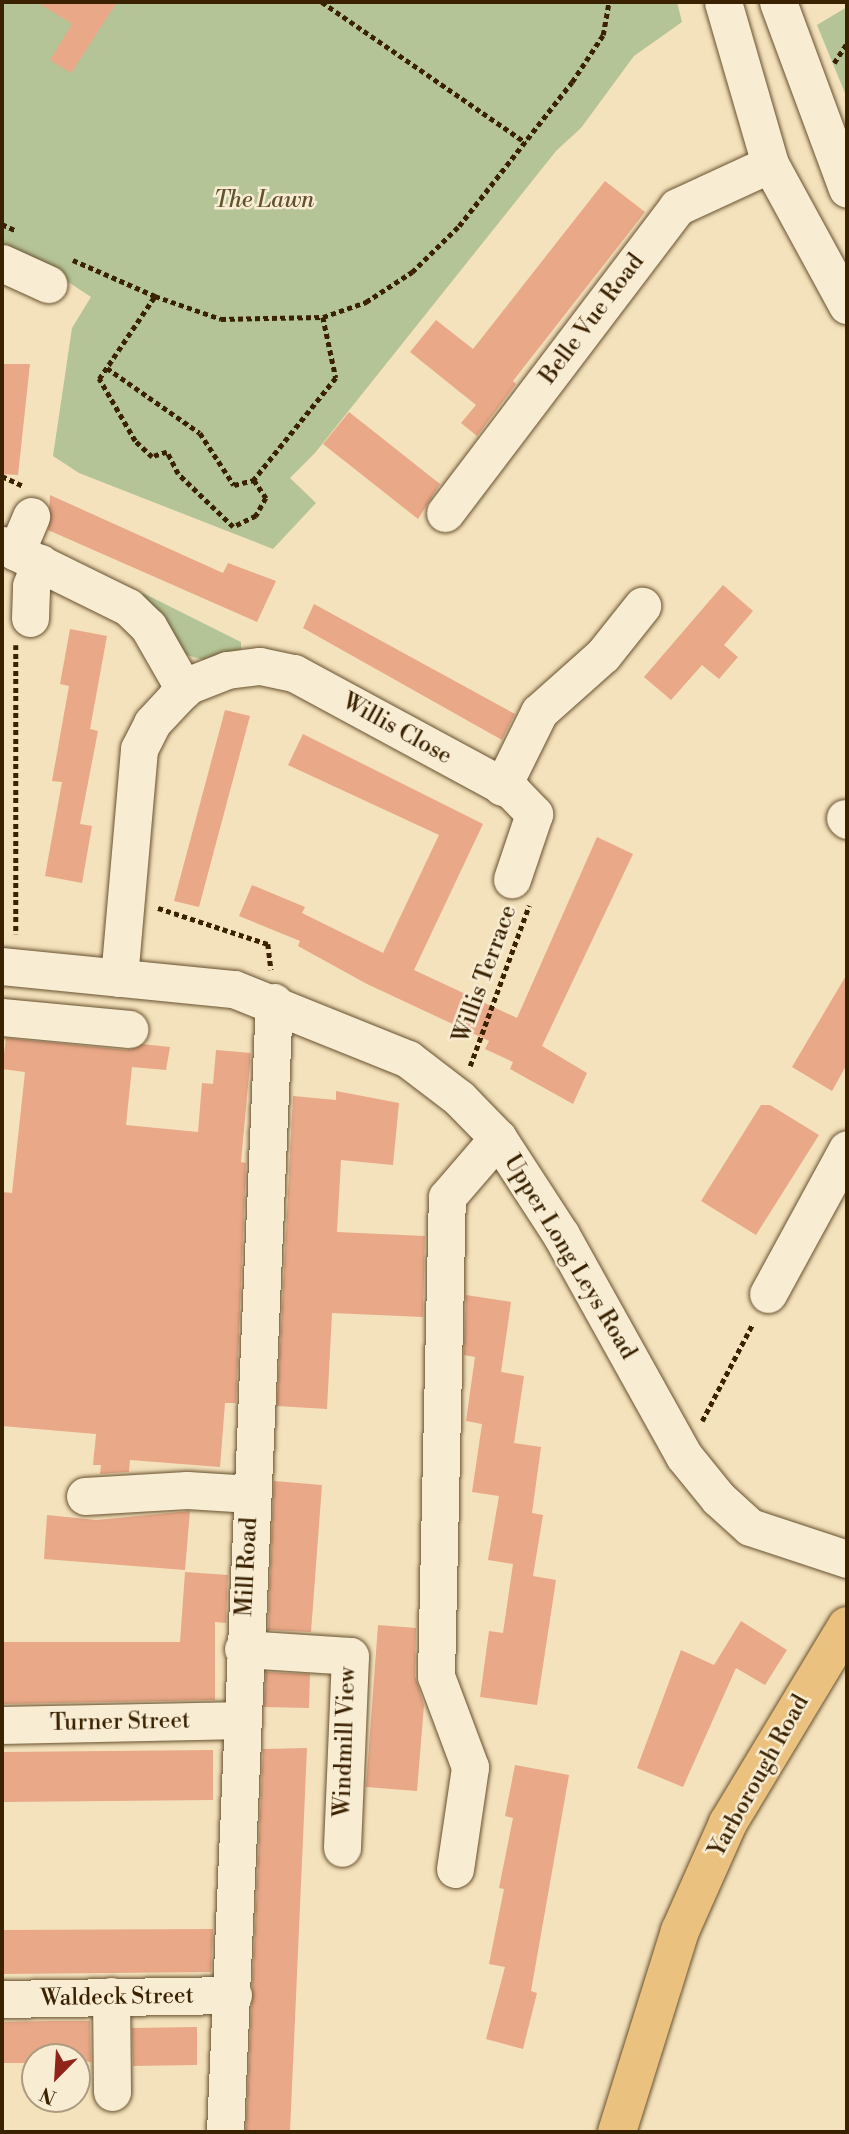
<!DOCTYPE html>
<style>
body{margin:0}
#map{position:relative;width:849px;height:2134px;overflow:hidden;background:#f4e2bc;font-family:"Libre Bodoni",serif}
div>[style]{position:absolute}
.green>*{inset:0;background:#b5c496}
.building>*{inset:0;background:#e9a888}
.path>*{height:4.5px;margin-top:-2.25px;transform-origin:0;background:repeating-linear-gradient(90deg,#3a2100 0 5px,transparent 0 8.5px)}
.roads{filter:drop-shadow(0 0 2px #68512f) drop-shadow(0 0 2px #68512f)}
.minor>*{height:37px;margin:-18.5px;padding:0 18.5px;transform-origin:18.5px;border-radius:18.5px;background:#f8ecd3}
.major>*{height:38px;margin:-19px;padding:0 19px;transform-origin:19px;border-radius:19px;background:#eac17e}
span{translate:-50% -50%;white-space:nowrap;text-align:center;line-height:1.15;-webkit-text-stroke:5px #f8ecd3;paint-order:stroke}
.park-label{font-size:23px;color:#5f522d;font-style:italic}
.street-label{font-size:23px;color:#3a2100}
.frame{position:absolute;inset:0;border:4px solid #3a2100;pointer-events:none}
.north{position:absolute;left:21px;top:2043px;width:70px;height:70px;box-sizing:border-box;background:#f8ecd3;border:2px solid #ac9b7f;border-radius:50%;rotate:204deg;font-size:19px;font-weight:700;line-height:28px;text-align:center;color:#3a2100}
.north::after{content:'';display:block;margin:auto;width:24px;height:32px;background:#8f2418;clip-path:polygon(50% 0,100% 100%,50% 72%,0 100%)}
</style>
<div id="map">
<div class="green">
<i style="clip-path:polygon(2px 2px,677px 2px,682px 22px,634px 56px,581px 128px,556px 151px,315px 453px,290px 478px,316px 503px,273px 549px,79px 473px,53px 456px,72px 328px,91px 297px,38px 262px,2px 252px)"></i>
<i style="clip-path:polygon(847px 7px,847px 98px,817px 25px)"></i>
<i style="clip-path:polygon(143px 593px,241px 642px,241px 650px,204px 660px,179px 653px,137px 603px)"></i>
</div>
<div class="building">
<i style="clip-path:polygon(37px 2px,117px 2px,71px 73px,50px 60px,72px 24px)"></i>
<i style="clip-path:polygon(605px 181px,645px 212px,513px 381px,516px 384px,477px 436px,461px 423px,476px 405px,410px 352px,436px 320px,473px 349px)"></i>
<i style="clip-path:polygon(3px 364px,30px 364px,18px 475px,2px 474px)"></i>
<i style="clip-path:polygon(349px 412px,440px 484px,418px 519px,323px 444px)"></i>
<i style="clip-path:polygon(50px 495px,223px 573px,228px 563px,276px 581px,257px 622px,48px 530px)"></i>
<i style="clip-path:polygon(723px 585px,753px 611px,724px 645px,738px 657px,719px 679px,702px 665px,671px 700px,644px 677px)"></i>
<i style="clip-path:polygon(314px 604px,515px 714px,502px 740px,303px 628px)"></i>
<i style="clip-path:polygon(70px 629px,107px 636px,90px 729px,98px 731px,80px 824px,92px 826px,82px 883px,45px 876px,62px 782px,52px 781px,69px 686px,60px 684px)"></i>
<i style="clip-path:polygon(225px 710px,250px 716px,199px 907px,174px 901px)"></i>
<i style="clip-path:polygon(303px 734px,483px 824px,414px 970px,517px 1018px,597px 837px,633px 854px,542px 1046px,587px 1073px,573px 1104px,510px 1069px,513px 1062px,485px 1049px,489px 1041px,367px 984px,298px 946px,300px 941px,239px 916px,252px 885px,305px 907px,302px 913px,383px 953px,439px 835px,288px 765px)"></i>
<i style="clip-path:polygon(847px 974px,847px 1064px,832px 1091px,792px 1067px)"></i>
<i style="clip-path:polygon(6px 1038px,127px 1050px,142px 1044px,170px 1047px,166px 1070px,132px 1067px,126px 1125px,198px 1132px,202px 1083px,213px 1084px,216px 1050px,251px 1053px,241px 1162px,246px 1163px,236px 1403px,225px 1403px,220px 1467px,130px 1460px,129px 1472px,100px 1474px,101px 1465px,93px 1465px,96px 1434px,2px 1426px,2px 1192px,12px 1193px,25px 1072px,2px 1069px)"></i>
<i style="clip-path:polygon(336px 1091px,399px 1103px,393px 1165px,341px 1160px,337px 1232px,425px 1236px,423px 1317px,332px 1313px,327px 1409px,277px 1406px,293px 1096px,336px 1100px)"></i>
<i style="clip-path:polygon(761px 1105px,770px 1105px,819px 1135px,756px 1235px,701px 1201px)"></i>
<i style="clip-path:polygon(466px 1295px,511px 1302px,501px 1372px,524px 1376px,514px 1443px,541px 1447px,532px 1513px,543px 1515px,533px 1576px,556px 1580px,537px 1705px,480px 1697px,489px 1631px,503px 1633px,513px 1564px,488px 1560px,499px 1496px,472px 1492px,482px 1424px,466px 1421px,475px 1357px,464px 1355px)"></i>
<i style="clip-path:polygon(274px 1481px,322px 1485px,311px 1632px,268px 1630px)"></i>
<i style="clip-path:polygon(190px 1511px,185px 1570px,44px 1559px,47px 1515px,96px 1520px)"></i>
<i style="clip-path:polygon(185px 1572px,228px 1575px,226px 1623px,215px 1622px,215px 1700px,2px 1704px,2px 1642px,180px 1642px)"></i>
<i style="clip-path:polygon(741px 1621px,787px 1650px,765px 1685px,736px 1668px,683px 1787px,637px 1768px,681px 1650px,714px 1665px)"></i>
<i style="clip-path:polygon(378px 1625px,416px 1628px,415px 1676px,424px 1705px,417px 1791px,366px 1787px)"></i>
<i style="clip-path:polygon(266px 1672px,310px 1674px,309px 1708px,264px 1707px)"></i>
<i style="clip-path:polygon(307px 1748px,290px 2132px,246px 2132px,263px 1749px)"></i>
<i style="clip-path:polygon(213px 1750px,213px 1800px,2px 1802px,2px 1752px)"></i>
<i style="clip-path:polygon(515px 1765px,569px 1775px,531px 1991px,537px 1993px,523px 2049px,486px 2039px,505px 1967px,489px 1964px,504px 1889px,499px 1888px,513px 1818px,505px 1816px)"></i>
<i style="clip-path:polygon(213px 1929px,211px 1972px,2px 1974px,2px 1930px)"></i>
<i style="clip-path:polygon(52px 2021px,90px 2021px,91px 2062px,35px 2057px,35px 2063px,2px 2063px,2px 2022px)"></i>
<i style="clip-path:polygon(197px 2027px,197px 2065px,133px 2066px,132px 2028px)"></i>
</div>
<div class="path">
<i style="left:322px;top:2px;width:247px;rotate:34.6deg"></i>
<i style="left:834px;top:63px;width:24px;rotate:-57deg"></i>
<i style="left:2px;top:224px;width:14px;rotate:25deg"></i>
<i style="left:73px;top:260px;width:90px;rotate:23.7deg"></i>
<i style="left:323px;top:317px;width:62px;rotate:78deg"></i>
<i style="left:336px;top:378px;width:131px;rotate:128.8deg"></i>
<i style="left:254px;top:480px;width:22px;rotate:56deg"></i>
<i style="left:266px;top:498px;width:21px;rotate:119deg"></i>
<i style="left:256px;top:516px;width:25px;rotate:154deg"></i>
<i style="left:233px;top:527px;width:76px;rotate:-136.1deg"></i>
<i style="left:178px;top:474px;width:25px;rotate:-117deg"></i>
<i style="left:167px;top:452px;width:16px;rotate:162deg"></i>
<i style="left:152px;top:457px;width:23px;rotate:-137deg"></i>
<i style="left:135px;top:441px;width:72px;rotate:-120.1deg"></i>
<i style="left:99px;top:379px;width:100px;rotate:-56deg"></i>
<i style="left:155px;top:296px;width:70px;rotate:19.2deg"></i>
<i style="left:221px;top:319px;width:102px;rotate:-1.1deg"></i>
<i style="left:323px;top:317px;width:46px;rotate:-19.2deg"></i>
<i style="left:366px;top:302px;width:55px;rotate:-33.1deg"></i>
<i style="left:412px;top:272px;width:66px;rotate:-44.4deg"></i>
<i style="left:459px;top:226px;width:183px;rotate:-51.9deg"></i>
<i style="left:572px;top:82px;width:56px;rotate:-56.6deg"></i>
<i style="left:603px;top:35px;width:34px;rotate:-80deg"></i>
<i style="left:107px;top:368px;width:113px;rotate:35deg"></i>
<i style="left:200px;top:433px;width:62px;rotate:56.8deg"></i>
<i style="left:234px;top:485px;width:21px;rotate:-14deg"></i>
<i style="left:2px;top:476px;width:23px;rotate:25deg"></i>
<i style="left:16px;top:645px;width:289px;rotate:90deg"></i>
<i style="left:158px;top:908px;width:116px;rotate:18.1deg"></i>
<i style="left:268px;top:944px;width:26px;rotate:83deg"></i>
<i style="left:470px;top:1066px;width:171px;rotate:-69.8deg"></i>
<i style="left:702px;top:1421px;width:110px;rotate:-62.5deg"></i>
</div>
<div class="roads">
<div class="minor">
<i style="left:723px;top:2px;width:169px;rotate:73.8deg"></i>
<i style="left:770px;top:164px;width:161px;rotate:61.4deg"></i>
<i style="left:778px;top:2px;width:199px;rotate:69.7deg"></i>
<i style="left:2px;top:263px;width:51px;rotate:24.5deg"></i>
<i style="left:445px;top:513px;width:384px;rotate:-52.8deg"></i>
<i style="left:677px;top:207px;width:102px;rotate:-24.8deg"></i>
<i style="left:2px;top:545px;width:140px;rotate:26.2deg"></i>
<i style="left:128px;top:607px;width:28px;rotate:44deg"></i>
<i style="left:148px;top:626px;width:73px;rotate:60.3deg"></i>
<i style="left:16px;top:552px;width:39px;rotate:-67deg"></i>
<i style="left:30px;top:618px;width:32px;rotate:-88deg"></i>
<i style="left:31px;top:586px;width:25px;rotate:-69deg"></i>
<i style="left:502px;top:787px;width:84px;rotate:-63.7deg"></i>
<i style="left:539px;top:712px;width:86px;rotate:-41.7deg"></i>
<i style="left:603px;top:655px;width:63px;rotate:-51.5deg"></i>
<i style="left:845px;top:818px;width:3px;rotate:45deg"></i>
<i style="left:2px;top:966px;width:233px;rotate:5.7deg"></i>
<i style="left:234px;top:989px;width:188px;rotate:21.9deg"></i>
<i style="left:408px;top:1059px;width:64px;rotate:37.4deg"></i>
<i style="left:459px;top:1098px;width:56px;rotate:45.7deg"></i>
<i style="left:498px;top:1138px;width:116px;rotate:57deg"></i>
<i style="left:561px;top:1235px;width:253px;rotate:60.9deg"></i>
<i style="left:684px;top:1456px;width:54px;rotate:51deg"></i>
<i style="left:718px;top:1498px;width:43px;rotate:42.2deg"></i>
<i style="left:750px;top:1527px;width:102px;rotate:18.3deg"></i>
<i style="left:119px;top:978px;width:230px;rotate:-85deg"></i>
<i style="left:139px;top:749px;width:29px;rotate:-63deg"></i>
<i style="left:152px;top:723px;width:34px;rotate:-47deg"></i>
<i style="left:175px;top:698px;width:19px;rotate:-43deg"></i>
<i style="left:189px;top:685px;width:41px;rotate:-21.5deg"></i>
<i style="left:227px;top:670px;width:33px;rotate:-7deg"></i>
<i style="left:260px;top:666px;width:35px;rotate:12deg"></i>
<i style="left:294px;top:673px;width:248px;rotate:28.4deg"></i>
<i style="left:512px;top:791px;width:32px;rotate:46deg"></i>
<i style="left:534px;top:814px;width:69px;rotate:108.7deg"></i>
<i style="left:2px;top:1017px;width:128px;rotate:5.4deg"></i>
<i style="left:768px;top:1294px;width:165px;rotate:-61.4deg"></i>
<i style="left:85px;top:1496px;width:102px;rotate:-3.4deg"></i>
<i style="left:187px;top:1490px;width:64px;rotate:3.6deg"></i>
<i style="left:243px;top:1649px;width:107px;rotate:3.7deg"></i>
<i style="left:350px;top:1656px;width:192px;rotate:92.4deg"></i>
<i style="left:2px;top:1725px;width:237px;rotate:-1.2deg"></i>
<i style="left:455px;top:1869px;width:103px;rotate:-81.6deg"></i>
<i style="left:470px;top:1767px;width:97px;rotate:-110.5deg"></i>
<i style="left:436px;top:1676px;width:479px;rotate:-88.7deg"></i>
<i style="left:447px;top:1197px;width:78px;rotate:-49.2deg"></i>
<i style="left:111px;top:1996px;width:96px;rotate:89.4deg"></i>
<i style="left:2px;top:1999px;width:231px;rotate:-1deg"></i>
<i style="left:225px;top:2132px;width:1131px;rotate:-87.52deg"></i>
</div>
<div class="major">
<i style="left:617px;top:2132px;width:211px;rotate:-72.6deg"></i>
<i style="left:680px;top:1931px;width:118px;rotate:-66deg"></i>
<i style="left:728px;top:1823px;width:230px;rotate:-58.9deg"></i>
</div>
</div>
<div class="park-label">
<span style="left:264px;top:200px">The Lawn</span>
</div>
<div class="street-label">
<span style="left:592px;top:319px;rotate:-53deg">Belle Vue Road</span>
<span style="left:397px;top:729px;rotate:29deg">Willis Close</span>
<span style="left:485px;top:974px;rotate:-70deg">Willis Terrace</span>
<span style="left:570px;top:1257px;rotate:59deg">Upper Long Leys Road</span>
<span style="left:247px;top:1567px;rotate:-87deg">Mill Road</span>
<span style="left:120px;top:1722px;rotate:-1deg">Turner Street</span>
<span style="left:345px;top:1742px;rotate:-88deg">Windmill View</span>
<span style="left:759px;top:1776px;rotate:-61deg">Yarborough Road</span>
<span style="left:117px;top:1997px;rotate:-1deg">Waldeck Street</span>
</div>
<div class="frame"></div>
<div class="north">N</div>
</div>
